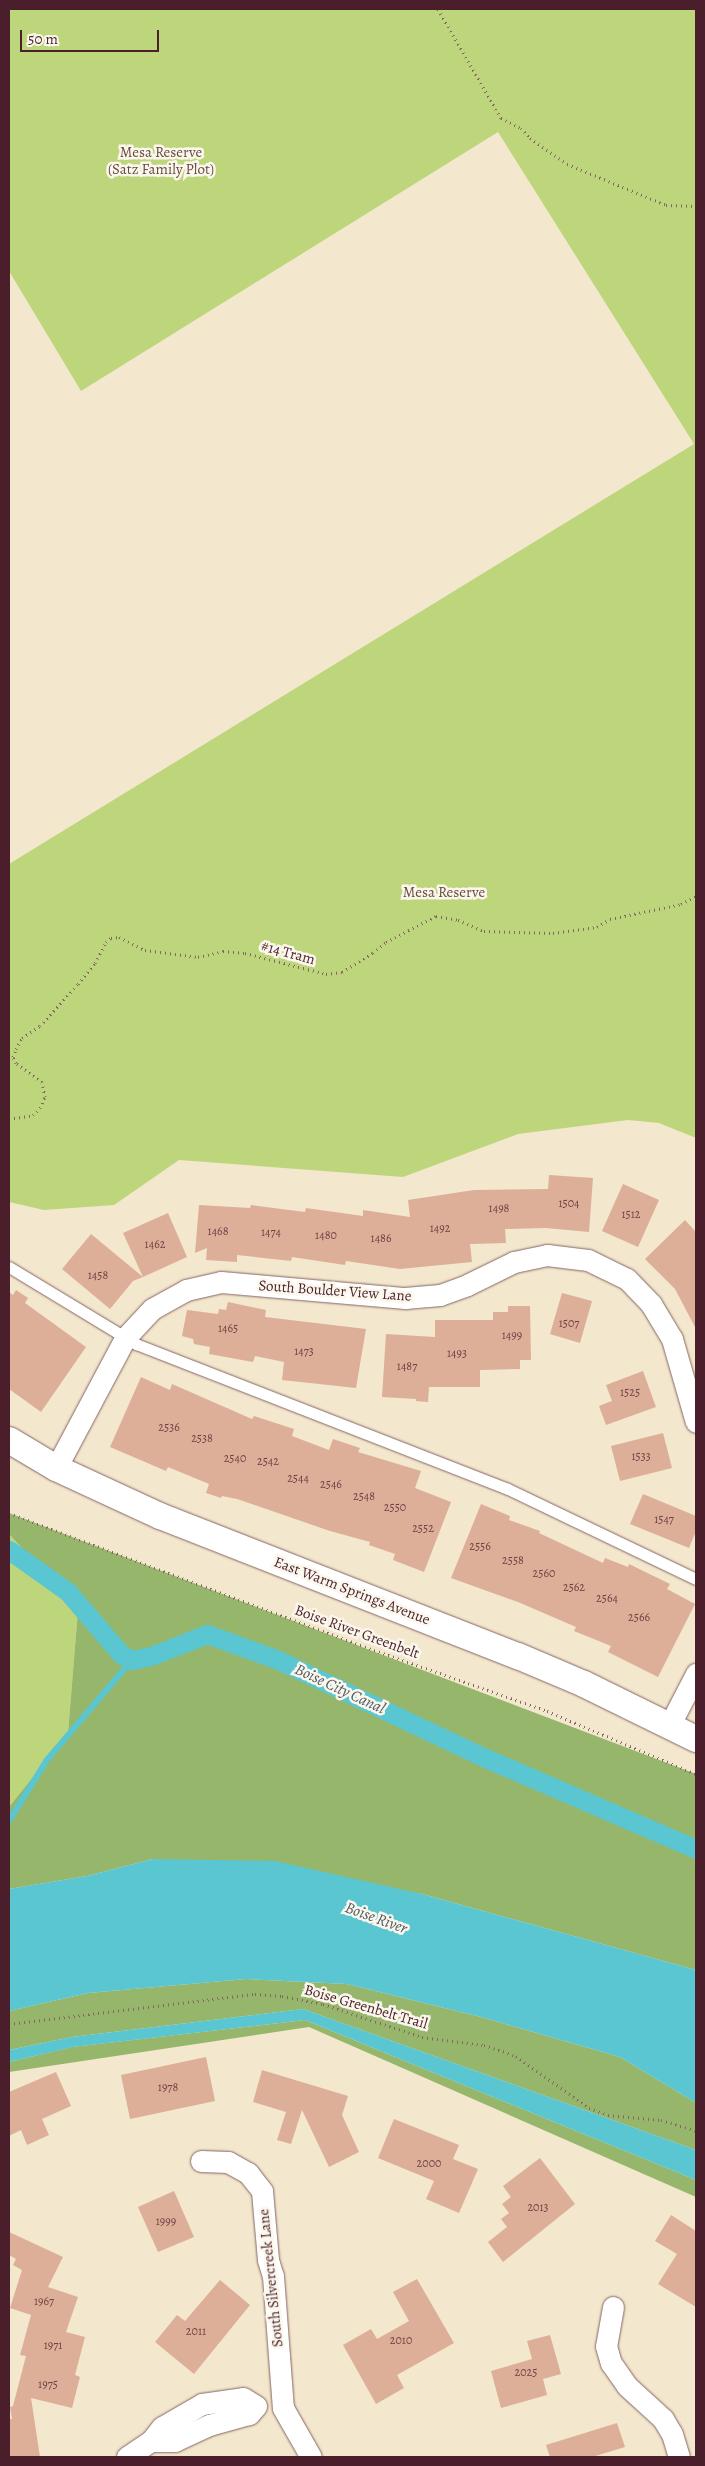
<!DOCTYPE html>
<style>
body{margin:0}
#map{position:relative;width:705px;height:2466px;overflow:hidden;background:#f3e7cd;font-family:Alegreya,serif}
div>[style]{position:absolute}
.green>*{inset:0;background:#bdd67b}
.forest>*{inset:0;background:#96b76b}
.water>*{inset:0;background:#59c6d1}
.stream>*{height:5.5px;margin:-2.75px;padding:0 2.75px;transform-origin:2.75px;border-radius:2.75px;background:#59c6d1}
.canal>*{height:19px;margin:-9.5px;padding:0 9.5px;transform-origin:9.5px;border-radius:9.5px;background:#59c6d1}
.building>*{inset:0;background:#ddaf98}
.path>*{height:3px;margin-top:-1.5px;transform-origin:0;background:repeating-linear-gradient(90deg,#856564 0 1px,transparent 0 5px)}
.roads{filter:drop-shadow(0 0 1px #856564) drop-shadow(0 0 1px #856564)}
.service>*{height:11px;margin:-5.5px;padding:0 5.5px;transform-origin:5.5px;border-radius:5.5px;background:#fff}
.minor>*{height:21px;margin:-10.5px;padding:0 10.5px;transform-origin:10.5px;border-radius:10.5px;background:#fff}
.tertiary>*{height:26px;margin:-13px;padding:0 13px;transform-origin:13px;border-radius:13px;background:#fff}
span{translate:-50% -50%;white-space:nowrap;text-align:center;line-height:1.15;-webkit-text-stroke:5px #fbf7ec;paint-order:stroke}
.number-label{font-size:12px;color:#6f4346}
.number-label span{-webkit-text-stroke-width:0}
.park-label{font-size:15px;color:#674d3f}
.street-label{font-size:15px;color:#4a1f2b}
.water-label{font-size:16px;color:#4f5965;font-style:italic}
.frame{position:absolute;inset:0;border:10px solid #4a1f2b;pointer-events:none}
.scale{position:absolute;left:20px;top:30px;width:139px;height:22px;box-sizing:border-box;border:2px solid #4a1f2b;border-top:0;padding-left:6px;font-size:15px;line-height:18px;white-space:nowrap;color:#4a1f2b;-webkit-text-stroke:4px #fbf7ec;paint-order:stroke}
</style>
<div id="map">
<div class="green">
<i style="clip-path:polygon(9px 9px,696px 9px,696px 1138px,659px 1123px,628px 1120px,518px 1134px,403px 1177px,179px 1160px,114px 1205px,44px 1210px,9px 1202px,9px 864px,694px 444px,498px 132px,81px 391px,9px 271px)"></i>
<i style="clip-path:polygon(9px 1534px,78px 1610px,68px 1733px,9px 1807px)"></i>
</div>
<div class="forest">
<i style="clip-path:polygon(9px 1513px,696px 1774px,696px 1970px,422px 1894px,153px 1859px,87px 1876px,9px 1889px,9px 1807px,68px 1733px,78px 1610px,9px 1534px)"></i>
<i style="clip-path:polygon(246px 1979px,347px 1984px,481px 2017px,620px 2057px,696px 2103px,696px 2150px,303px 2009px,72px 2037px,9px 2050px,9px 2011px,88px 1993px)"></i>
<i style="clip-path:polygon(305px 2020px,696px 2180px,696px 2197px,309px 2027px,9px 2072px,9px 2062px,72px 2047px)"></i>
</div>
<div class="water">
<i style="clip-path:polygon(153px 1859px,275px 1861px,422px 1894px,696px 1970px,696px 2103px,620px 2057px,481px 2017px,347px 1984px,246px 1979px,88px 1993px,9px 2011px,9px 1889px,87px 1876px)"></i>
<i style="clip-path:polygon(303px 2009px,696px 2150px,696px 2180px,305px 2020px,73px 2047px,9px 2062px,9px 2050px,72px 2037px)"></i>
</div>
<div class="stream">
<i style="left:9px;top:1821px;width:72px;rotate:-58.1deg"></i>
<i style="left:47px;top:1760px;width:131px;rotate:-49.6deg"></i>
</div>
<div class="canal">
<i style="left:9px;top:1550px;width:72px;rotate:35.4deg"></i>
<i style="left:68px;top:1592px;width:82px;rotate:49.5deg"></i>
<i style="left:121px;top:1654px;width:13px;rotate:29deg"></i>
<i style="left:132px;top:1660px;width:19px;rotate:-12deg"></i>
<i style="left:151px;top:1656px;width:60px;rotate:-21.4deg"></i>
<i style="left:207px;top:1634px;width:73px;rotate:19.9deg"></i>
<i style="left:276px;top:1659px;width:234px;rotate:25.3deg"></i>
<i style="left:488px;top:1759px;width:227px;rotate:23.4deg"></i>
</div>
<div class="building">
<i style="clip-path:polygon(549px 1175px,593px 1178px,589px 1232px,546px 1228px,505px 1229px,506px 1243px,470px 1244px,472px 1262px,400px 1269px,346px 1261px,345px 1265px,292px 1257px,291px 1261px,237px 1255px,237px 1262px,206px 1260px,207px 1248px,195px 1253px,199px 1205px,250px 1208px,251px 1205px,305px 1212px,306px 1208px,363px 1216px,363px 1210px,410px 1217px,408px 1200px,474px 1190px,548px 1189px)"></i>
<i style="clip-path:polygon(623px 1184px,659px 1200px,638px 1247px,602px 1231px)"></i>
<i style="clip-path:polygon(168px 1213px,187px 1257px,143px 1277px,123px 1233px)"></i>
<i style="clip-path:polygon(685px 1220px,696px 1232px,696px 1329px,675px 1289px,645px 1259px)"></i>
<i style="clip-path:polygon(91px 1234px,143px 1277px,133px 1281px,110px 1309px,62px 1269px)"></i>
<i style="clip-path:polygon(16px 1290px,28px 1298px,25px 1303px,86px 1347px,41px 1412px,9px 1389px,9px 1292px,13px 1295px)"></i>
<i style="clip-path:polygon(562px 1293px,592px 1301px,580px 1343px,550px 1334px)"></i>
<i style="clip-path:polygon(228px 1302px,266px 1310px,265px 1317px,366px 1329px,356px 1388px,282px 1380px,284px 1362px,255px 1356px,253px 1362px,209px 1354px,210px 1347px,194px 1344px,193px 1339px,182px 1336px,187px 1310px,218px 1314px,219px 1309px,226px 1310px)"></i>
<i style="clip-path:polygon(508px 1306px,530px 1306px,531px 1360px,520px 1360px,520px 1369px,480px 1370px,480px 1387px,429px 1387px,428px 1402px,416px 1401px,416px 1399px,382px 1397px,386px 1334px,435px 1337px,435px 1320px,493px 1320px,493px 1312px,508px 1312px)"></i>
<i style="clip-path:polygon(643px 1371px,656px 1407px,606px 1425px,599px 1406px,612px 1401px,606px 1385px)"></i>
<i style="clip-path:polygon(141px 1377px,170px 1390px,172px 1384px,252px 1419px,254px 1416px,294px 1429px,292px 1436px,329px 1450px,333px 1439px,360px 1448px,358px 1452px,421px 1471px,415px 1488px,451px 1502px,424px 1572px,393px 1560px,395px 1554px,369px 1545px,370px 1542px,330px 1531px,237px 1499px,222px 1496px,221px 1498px,206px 1493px,209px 1484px,168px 1467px,166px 1471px,110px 1447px)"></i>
<i style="clip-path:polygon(663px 1433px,672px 1468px,620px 1481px,611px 1446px)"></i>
<i style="clip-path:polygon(643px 1494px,696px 1516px,696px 1531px,689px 1548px,630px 1524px)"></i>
<i style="clip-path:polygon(481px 1504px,510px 1516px,509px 1520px,540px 1531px,539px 1533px,603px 1563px,605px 1558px,628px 1567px,629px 1564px,670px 1584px,667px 1589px,695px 1604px,658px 1677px,608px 1652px,611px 1646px,574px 1631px,576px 1627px,518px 1602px,451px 1578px)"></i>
<i style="clip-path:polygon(206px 2057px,215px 2101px,130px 2119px,121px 2075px)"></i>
<i style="clip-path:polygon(262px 2070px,348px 2096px,342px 2115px,359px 2152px,329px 2167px,302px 2110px,291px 2144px,277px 2140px,286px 2112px,253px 2102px)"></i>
<i style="clip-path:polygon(56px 2072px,71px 2106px,42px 2119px,49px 2135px,27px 2145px,21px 2130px,9px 2136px,9px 2092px)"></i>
<i style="clip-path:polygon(394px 2119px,459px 2145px,453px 2159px,478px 2169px,459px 2213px,426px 2199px,434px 2181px,378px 2158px)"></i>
<i style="clip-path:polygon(540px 2158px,575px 2204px,503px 2262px,488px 2242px,507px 2227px,501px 2219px,509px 2213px,502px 2204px,511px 2197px,503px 2186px)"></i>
<i style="clip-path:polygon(174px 2191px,194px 2237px,158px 2252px,138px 2207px)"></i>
<i style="clip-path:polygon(671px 2215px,696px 2231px,696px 2307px,658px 2284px,677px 2254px,655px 2241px)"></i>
<i style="clip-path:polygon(9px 2232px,63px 2257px,48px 2287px,78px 2297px,66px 2332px,85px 2337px,75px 2375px,80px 2377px,72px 2408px,31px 2398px,40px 2457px,9px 2457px,9px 2419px,12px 2419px,10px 2407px,13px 2406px,26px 2356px,20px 2355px,31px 2315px,10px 2308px,22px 2270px,13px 2265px,16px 2259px,9px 2255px)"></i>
<i style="clip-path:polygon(417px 2279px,454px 2343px,397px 2375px,404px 2388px,376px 2404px,343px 2345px,371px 2329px,377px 2339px,409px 2321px,393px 2292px)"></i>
<i style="clip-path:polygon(220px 2280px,250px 2305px,194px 2374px,155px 2342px,177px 2315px,185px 2321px)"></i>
<i style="clip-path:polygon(550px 2335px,561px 2374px,543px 2379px,547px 2395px,501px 2408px,491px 2371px,532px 2359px,527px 2341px)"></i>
<i style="clip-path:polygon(617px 2423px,625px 2447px,592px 2457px,550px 2457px,546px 2445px)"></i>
</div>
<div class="path">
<i style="left:438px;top:9px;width:126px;rotate:60deg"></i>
<i style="left:501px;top:118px;width:22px;rotate:27deg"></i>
<i style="left:521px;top:128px;width:13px;rotate:48deg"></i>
<i style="left:530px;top:138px;width:45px;rotate:35.1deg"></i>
<i style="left:567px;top:164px;width:107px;rotate:22.5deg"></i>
<i style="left:666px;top:205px;width:30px;rotate:2deg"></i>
<i style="left:9px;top:1119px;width:24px;rotate:-9deg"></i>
<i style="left:33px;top:1115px;width:10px;rotate:-45deg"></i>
<i style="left:40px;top:1108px;width:12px;rotate:-66deg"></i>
<i style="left:45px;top:1097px;width:15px;rotate:-101deg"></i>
<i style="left:42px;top:1082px;width:32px;rotate:-144deg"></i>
<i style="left:16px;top:1063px;width:7px;rotate:-117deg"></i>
<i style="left:13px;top:1057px;width:9px;rotate:-69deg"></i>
<i style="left:16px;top:1049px;width:13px;rotate:-61deg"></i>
<i style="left:22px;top:1038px;width:22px;rotate:-34deg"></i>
<i style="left:40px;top:1026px;width:57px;rotate:-47.9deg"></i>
<i style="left:78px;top:984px;width:27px;rotate:-51deg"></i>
<i style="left:95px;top:963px;width:24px;rotate:-62deg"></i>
<i style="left:106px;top:942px;width:6px;rotate:-39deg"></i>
<i style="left:111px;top:938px;width:8px;rotate:-7deg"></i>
<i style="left:119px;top:937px;width:29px;rotate:27deg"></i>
<i style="left:145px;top:950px;width:53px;rotate:7.5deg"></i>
<i style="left:198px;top:957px;width:26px;rotate:-13deg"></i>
<i style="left:223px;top:951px;width:22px;rotate:5deg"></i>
<i style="left:245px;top:953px;width:84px;rotate:14.5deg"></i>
<i style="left:326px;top:974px;width:16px;rotate:-7deg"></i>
<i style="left:342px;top:972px;width:36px;rotate:-32deg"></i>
<i style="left:373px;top:953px;width:17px;rotate:-40deg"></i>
<i style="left:386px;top:942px;width:56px;rotate:-27.5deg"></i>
<i style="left:436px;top:916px;width:22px;rotate:10deg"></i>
<i style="left:458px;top:920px;width:28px;rotate:23deg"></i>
<i style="left:484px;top:931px;width:69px;rotate:1.7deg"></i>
<i style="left:553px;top:933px;width:44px;rotate:-7.8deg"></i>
<i style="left:597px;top:927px;width:15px;rotate:-32deg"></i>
<i style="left:610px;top:919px;width:73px;rotate:-11.9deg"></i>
<i style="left:681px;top:904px;width:17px;rotate:-28deg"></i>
<i style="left:9px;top:1513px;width:390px;rotate:20.6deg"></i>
<i style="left:374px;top:1650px;width:183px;rotate:19.4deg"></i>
<i style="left:547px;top:1711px;width:162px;rotate:22.9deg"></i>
<i style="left:9px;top:2024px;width:248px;rotate:-7deg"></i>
<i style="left:255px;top:1994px;width:27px;rotate:4deg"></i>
<i style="left:282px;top:1996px;width:42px;rotate:11deg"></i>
<i style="left:323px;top:2004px;width:104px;rotate:18.4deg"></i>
<i style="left:422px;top:2037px;width:63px;rotate:7.4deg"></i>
<i style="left:484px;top:2045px;width:34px;rotate:19deg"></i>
<i style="left:516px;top:2056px;width:90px;rotate:35.5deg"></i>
<i style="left:589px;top:2108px;width:20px;rotate:20deg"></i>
<i style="left:608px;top:2115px;width:53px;rotate:5.4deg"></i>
<i style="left:661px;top:2120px;width:37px;rotate:17deg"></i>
</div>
<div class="roads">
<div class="service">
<i style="left:9px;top:1267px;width:149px;rotate:31.2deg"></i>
<i style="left:136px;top:1344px;width:399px;rotate:21.3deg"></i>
<i style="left:508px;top:1489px;width:208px;rotate:25.6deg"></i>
</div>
<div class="minor">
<i style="left:56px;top:1468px;width:147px;rotate:-62deg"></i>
<i style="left:125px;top:1338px;width:40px;rotate:-47deg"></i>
<i style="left:152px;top:1309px;width:39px;rotate:-29deg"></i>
<i style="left:186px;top:1290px;width:36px;rotate:-13deg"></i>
<i style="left:221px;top:1282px;width:185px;rotate:5deg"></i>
<i style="left:405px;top:1298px;width:35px;rotate:-5deg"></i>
<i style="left:440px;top:1295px;width:29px;rotate:-20deg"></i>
<i style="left:467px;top:1285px;width:52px;rotate:-26.1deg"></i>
<i style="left:514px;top:1262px;width:34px;rotate:-12deg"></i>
<i style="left:547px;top:1255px;width:41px;rotate:7deg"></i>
<i style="left:588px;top:1260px;width:43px;rotate:26deg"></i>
<i style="left:627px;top:1279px;width:35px;rotate:46deg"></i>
<i style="left:651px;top:1304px;width:41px;rotate:59deg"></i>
<i style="left:672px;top:1339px;width:86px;rotate:73.9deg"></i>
<i style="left:669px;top:1726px;width:59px;rotate:-62.6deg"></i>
<i style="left:201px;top:2161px;width:27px;rotate:2deg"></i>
<i style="left:228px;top:2162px;width:23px;rotate:29deg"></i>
<i style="left:248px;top:2173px;width:23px;rotate:52deg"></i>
<i style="left:262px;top:2191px;width:69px;rotate:85deg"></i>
<i style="left:268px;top:2260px;width:17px;rotate:73deg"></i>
<i style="left:273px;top:2276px;width:132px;rotate:85.7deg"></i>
<i style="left:283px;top:2408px;width:56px;rotate:60.3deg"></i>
<i style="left:613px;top:2307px;width:40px;rotate:100deg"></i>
<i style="left:606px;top:2346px;width:18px;rotate:74deg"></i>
<i style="left:611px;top:2363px;width:28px;rotate:55deg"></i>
<i style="left:627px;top:2386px;width:49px;rotate:42.5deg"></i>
<i style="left:663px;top:2419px;width:17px;rotate:59deg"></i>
<i style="left:672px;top:2434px;width:24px;rotate:73deg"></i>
<i style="left:127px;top:2457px;width:29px;rotate:-34deg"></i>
<i style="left:151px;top:2441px;width:18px;rotate:-52deg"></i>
<i style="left:162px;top:2427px;width:46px;rotate:-29.9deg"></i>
<i style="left:202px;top:2404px;width:41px;rotate:-8.3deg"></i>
<i style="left:243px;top:2398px;width:15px;rotate:32deg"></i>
<i style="left:256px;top:2406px;width:11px;rotate:131deg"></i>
<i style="left:249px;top:2414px;width:41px;rotate:164.6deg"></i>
<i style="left:209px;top:2425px;width:38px;rotate:155deg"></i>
<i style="left:175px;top:2441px;width:24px;rotate:180deg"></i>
</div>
<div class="tertiary">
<i style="left:9px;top:1440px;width:55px;rotate:30.8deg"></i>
<i style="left:56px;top:1468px;width:115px;rotate:24.8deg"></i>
<i style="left:160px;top:1516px;width:384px;rotate:21.4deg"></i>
<i style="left:518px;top:1656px;width:72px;rotate:23deg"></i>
<i style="left:584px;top:1684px;width:125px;rotate:26.2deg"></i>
</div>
</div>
<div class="number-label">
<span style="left:569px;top:1204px">1504</span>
<span style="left:499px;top:1209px">1498</span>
<span style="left:631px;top:1215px">1512</span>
<span style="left:440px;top:1229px">1492</span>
<span style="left:218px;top:1232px">1468</span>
<span style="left:271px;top:1233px">1474</span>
<span style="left:326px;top:1236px">1480</span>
<span style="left:381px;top:1239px">1486</span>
<span style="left:155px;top:1245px">1462</span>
<span style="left:98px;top:1276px">1458</span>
<span style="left:569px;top:1324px">1507</span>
<span style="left:228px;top:1329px">1465</span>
<span style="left:512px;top:1336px">1499</span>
<span style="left:304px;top:1352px">1473</span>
<span style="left:457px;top:1354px">1493</span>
<span style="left:407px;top:1367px">1487</span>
<span style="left:630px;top:1393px">1525</span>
<span style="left:169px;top:1428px">2536</span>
<span style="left:202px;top:1439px">2538</span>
<span style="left:641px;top:1457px">1533</span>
<span style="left:235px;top:1459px">2540</span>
<span style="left:268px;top:1462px">2542</span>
<span style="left:298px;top:1479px">2544</span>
<span style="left:331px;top:1485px">2546</span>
<span style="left:364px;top:1497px">2548</span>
<span style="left:395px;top:1508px">2550</span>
<span style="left:664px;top:1520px">1547</span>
<span style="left:423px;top:1529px">2552</span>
<span style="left:480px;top:1547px">2556</span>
<span style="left:513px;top:1561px">2558</span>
<span style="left:544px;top:1574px">2560</span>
<span style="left:574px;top:1588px">2562</span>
<span style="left:607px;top:1599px">2564</span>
<span style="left:639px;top:1618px">2566</span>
<span style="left:168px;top:2088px">1978</span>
<span style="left:429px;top:2164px">2000</span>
<span style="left:538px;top:2208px">2013</span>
<span style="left:166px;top:2222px">1999</span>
<span style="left:44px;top:2302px">1967</span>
<span style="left:196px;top:2332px">2011</span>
<span style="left:401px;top:2341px">2010</span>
<span style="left:53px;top:2346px">1971</span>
<span style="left:526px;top:2373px">2025</span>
<span style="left:48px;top:2385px">1975</span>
</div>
<div class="park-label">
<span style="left:161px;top:161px">Mesa Reserve<br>(Satz Family Plot)</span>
<span style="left:444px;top:893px">Mesa Reserve</span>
</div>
<div class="street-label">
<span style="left:288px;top:953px;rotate:15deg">#14 Tram</span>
<span style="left:335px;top:1291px;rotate:4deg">South Boulder View Lane</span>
<span style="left:352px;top:1591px;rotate:21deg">East Warm Springs Avenue</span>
<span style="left:357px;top:1632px;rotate:20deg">Boise River Greenbelt</span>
<span style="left:366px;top:2007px;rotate:16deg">Boise Greenbelt Trail</span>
<span style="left:271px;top:2278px;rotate:-96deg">South Silvercreek Lane</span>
</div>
<div class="water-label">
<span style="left:340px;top:1689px;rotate:25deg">Boise City Canal</span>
<span style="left:376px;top:1918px;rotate:20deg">Boise River</span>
</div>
<div class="frame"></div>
<div class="scale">50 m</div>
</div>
